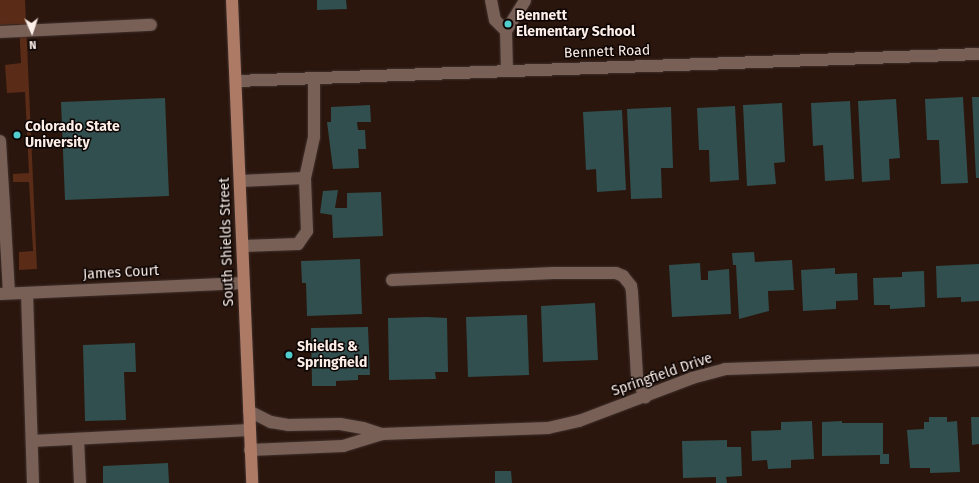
<!DOCTYPE html>
<style>
body{margin:0}
#map{position:relative;width:979px;height:483px;overflow:hidden;background:#2a160d;font-family:"Fira Sans",sans-serif}
div>[style]{position:absolute}
.green>*{inset:0;background:#5a2b17}
.building>*{inset:0;background:#314f4f}
.roads{filter:drop-shadow(0 0 1px #40312e) drop-shadow(0 0 1px #40312e)}
.service>*{height:12px;margin:-6px;padding:0 6px;transform-origin:6px;border-radius:6px;background:#796056}
.minor>*{height:12px;margin:-6px;padding:0 6px;transform-origin:6px;border-radius:6px;background:#796056}
.primary>*{height:12px;margin:-6px;padding:0 6px;transform-origin:6px;border-radius:6px;background:#ad7a66}
.dots>*{width:11px;height:11px;translate:-50% -50%;box-sizing:border-box;border:2px solid #0c0503;border-radius:50%}
span{translate:-50% -50%;white-space:nowrap;text-align:center;line-height:1.15;-webkit-text-stroke:3px #0c0503;paint-order:stroke}
.poi-label{font-size:14px;color:#fdeee8;font-weight:700}
.left{translate:0 -50%;text-align:left}
.street-label{font-size:14px;color:#fdeee8}
.north{position:absolute;left:12px;top:12px;width:40px;height:40px;-webkit-text-stroke:3px #0c0503;paint-order:stroke;rotate:177deg;font-size:11px;font-weight:700;line-height:16px;text-align:center;color:#fdeee8}
.north::after{content:'';display:block;margin:auto;width:14px;height:18px;background:#fdeee8;clip-path:polygon(50% 0,100% 100%,50% 72%,0 100%)}
</style>
<div id="map">
<div class="green">
<i style="clip-path:polygon(0 0,25px 0,37px 269px,19px 270px,19px 252px,33px 251px,29px 182px,13px 182px,13px 174px,29px 173px,25px 92px,7px 93px,5px 65px,21px 63px,19px 24px,0 25px)"></i>
</div>
<div class="building">
<i style="clip-path:polygon(317px 0,346px 0,347px 9px,317px 10px)"></i>
<i style="clip-path:polygon(963px 97px,968px 183px,941px 184px,939px 140px,927px 140px,925px 99px)"></i>
<i style="clip-path:polygon(972px 97px,979px 97px,979px 178px,976px 178px)"></i>
<i style="clip-path:polygon(165px 98px,169px 196px,65px 200px,61px 102px)"></i>
<i style="clip-path:polygon(896px 99px,900px 158px,889px 159px,890px 180px,862px 182px,858px 101px)"></i>
<i style="clip-path:polygon(850px 101px,854px 179px,825px 181px,823px 145px,813px 146px,811px 103px)"></i>
<i style="clip-path:polygon(782px 103px,785px 162px,774px 163px,776px 184px,747px 186px,743px 105px)"></i>
<i style="clip-path:polygon(370px 105px,371px 122px,357px 122px,358px 130px,365px 130px,366px 149px,358px 149px,359px 168px,333px 169px,327px 122px,331px 122px,331px 107px)"></i>
<i style="clip-path:polygon(735px 106px,739px 180px,710px 182px,709px 150px,699px 150px,697px 108px)"></i>
<i style="clip-path:polygon(671px 107px,673px 168px,661px 168px,662px 198px,631px 199px,627px 109px)"></i>
<i style="clip-path:polygon(622px 110px,626px 190px,597px 192px,596px 169px,586px 170px,583px 112px)"></i>
<i style="clip-path:polygon(338px 190px,335px 208px,347px 208px,347px 193px,381px 192px,383px 236px,333px 238px,332px 215px,320px 213px,323px 191px)"></i>
<i style="clip-path:polygon(754px 252px,755px 262px,792px 260px,794px 290px,768px 291px,769px 311px,739px 319px,736px 265px,733px 265px,732px 253px)"></i>
<i style="clip-path:polygon(360px 259px,362px 314px,307px 316px,306px 283px,302px 283px,301px 261px)"></i>
<i style="clip-path:polygon(700px 263px,701px 280px,708px 280px,708px 271px,729px 269px,731px 314px,672px 317px,669px 265px)"></i>
<i style="clip-path:polygon(979px 264px,979px 301px,961px 302px,961px 297px,937px 298px,936px 266px)"></i>
<i style="clip-path:polygon(835px 268px,835px 274px,857px 273px,858px 300px,836px 301px,836px 309px,803px 311px,801px 270px)"></i>
<i style="clip-path:polygon(924px 271px,925px 307px,890px 309px,890px 305px,874px 305px,873px 278px,902px 277px,902px 272px)"></i>
<i style="clip-path:polygon(595px 303px,598px 360px,543px 362px,541px 306px)"></i>
<i style="clip-path:polygon(527px 315px,529px 375px,468px 377px,466px 317px)"></i>
<i style="clip-path:polygon(427px 317px,447px 318px,448px 372px,435px 372px,436px 379px,389px 380px,388px 318px)"></i>
<i style="clip-path:polygon(368px 327px,370px 375px,358px 375px,358px 380px,336px 381px,336px 386px,312px 386px,311px 328px)"></i>
<i style="clip-path:polygon(135px 343px,136px 372px,124px 372px,126px 420px,85px 421px,83px 345px)"></i>
<i style="clip-path:polygon(929px 417px,947px 417px,947px 422px,957px 421px,960px 472px,930px 473px,930px 468px,910px 468px,907px 430px,924px 429px,924px 422px,929px 422px)"></i>
<i style="clip-path:polygon(971px 417px,979px 417px,979px 444px,972px 445px)"></i>
<i style="clip-path:polygon(812px 421px,814px 459px,791px 460px,791px 468px,768px 469px,767px 460px,752px 461px,751px 431px,781px 430px,781px 422px)"></i>
<i style="clip-path:polygon(842px 421px,842px 423px,883px 423px,883px 454px,889px 454px,889px 464px,880px 464px,880px 455px,822px 456px,822px 422px)"></i>
<i style="clip-path:polygon(727px 440px,727px 447px,741px 447px,742px 476px,726px 477px,727px 483px,716px 483px,716px 477px,683px 478px,682px 441px)"></i>
<i style="clip-path:polygon(168px 463px,169px 483px,103px 483px,103px 466px)"></i>
<i style="clip-path:polygon(495px 471px,511px 471px,512px 483px,495px 483px)"></i>
</div>
<div class="roads">
<div class="service">
<i style="left:491px;top:0;width:20px;rotate:79deg"></i>
<i style="left:495px;top:20px;width:16px;rotate:45deg"></i>
<i style="left:0;top:32px;width:151px;rotate:-2.7deg"></i>
<i style="left:507px;top:71px;width:40px;rotate:-91.4deg"></i>
<i style="left:506px;top:31px;width:36px;rotate:-58deg"></i>
<i style="left:0;top:141px;width:81px;rotate:86.5deg"></i>
<i style="left:5px;top:222px;width:5px;rotate:180deg"></i>
<i style="left:240px;top:181px;width:65px;rotate:-2.6deg"></i>
<i style="left:5px;top:222px;width:71px;rotate:86.8deg"></i>
<i style="left:243px;top:246px;width:55px;rotate:-2.1deg"></i>
<i style="left:298px;top:244px;width:16px;rotate:-55deg"></i>
<i style="left:307px;top:231px;width:53px;rotate:-92.2deg"></i>
<i style="left:305px;top:178px;width:42px;rotate:-77.6deg"></i>
<i style="left:314px;top:137px;width:59px;rotate:-90deg"></i>
<i style="left:392px;top:280px;width:162px;rotate:-2.5deg"></i>
<i style="left:554px;top:273px;width:62px"></i>
<i style="left:616px;top:273px;width:8px;rotate:23deg"></i>
<i style="left:623px;top:276px;width:13px;rotate:51deg"></i>
<i style="left:631px;top:286px;width:6px;rotate:81deg"></i>
<i style="left:632px;top:292px;width:85px;rotate:86.6deg"></i>
<i style="left:637px;top:377px;width:22px;rotate:68deg"></i>
<i style="left:27px;top:293px;width:190px;rotate:88.2deg"></i>
<i style="left:78px;top:439px;width:44px;rotate:87.4deg"></i>
<i style="left:32px;top:441px;width:218px;rotate:-2.9deg"></i>
</div>
<div class="minor">
<i style="left:236px;top:81px;width:743px;rotate:-2.08deg"></i>
<i style="left:0;top:294px;width:244px;rotate:-2.6deg"></i>
<i style="left:249px;top:411px;width:25px;rotate:27deg"></i>
<i style="left:271px;top:422px;width:17px;rotate:10deg"></i>
<i style="left:288px;top:425px;width:52px;rotate:-1.1deg"></i>
<i style="left:340px;top:424px;width:23px;rotate:10deg"></i>
<i style="left:363px;top:428px;width:20px;rotate:18deg"></i>
<i style="left:250px;top:450px;width:93px;rotate:-2.5deg"></i>
<i style="left:343px;top:446px;width:41px;rotate:-17.1deg"></i>
<i style="left:382px;top:434px;width:166px;rotate:-2.1deg"></i>
<i style="left:548px;top:428px;width:32px;rotate:-13deg"></i>
<i style="left:579px;top:421px;width:121px;rotate:-20.8deg"></i>
<i style="left:692px;top:378px;width:34px;rotate:-15deg"></i>
<i style="left:725px;top:369px;width:254px;rotate:-2deg"></i>
</div>
<div class="primary">
<i style="left:232px;top:0;width:483px;rotate:87.6deg"></i>
</div>
</div>
<div class="dots">
<i style="left:508px;top:24px;background:#52cdcd"></i>
<i style="left:17px;top:135px;background:#52cdcd"></i>
<i style="left:289px;top:355px;background:#52cdcd"></i>
</div>
<div class="poi-label">
<span class="left" style="left:516px;top:24px">Bennett<br>Elementary School</span>
<span class="left" style="left:25px;top:135px">Colorado State<br>University</span>
<span class="left" style="left:297px;top:355px">Shields &amp;<br>Springfield</span>
</div>
<div class="street-label">
<span style="left:607px;top:52px;rotate:-2deg">Bennett Road</span>
<span style="left:227px;top:242px;rotate:-92deg">South Shields Street</span>
<span style="left:121px;top:273px;rotate:-3deg">James Court</span>
<span style="left:662px;top:375px;rotate:-19deg">Springfield Drive</span>
</div>
<div class="north">N</div>
</div>
